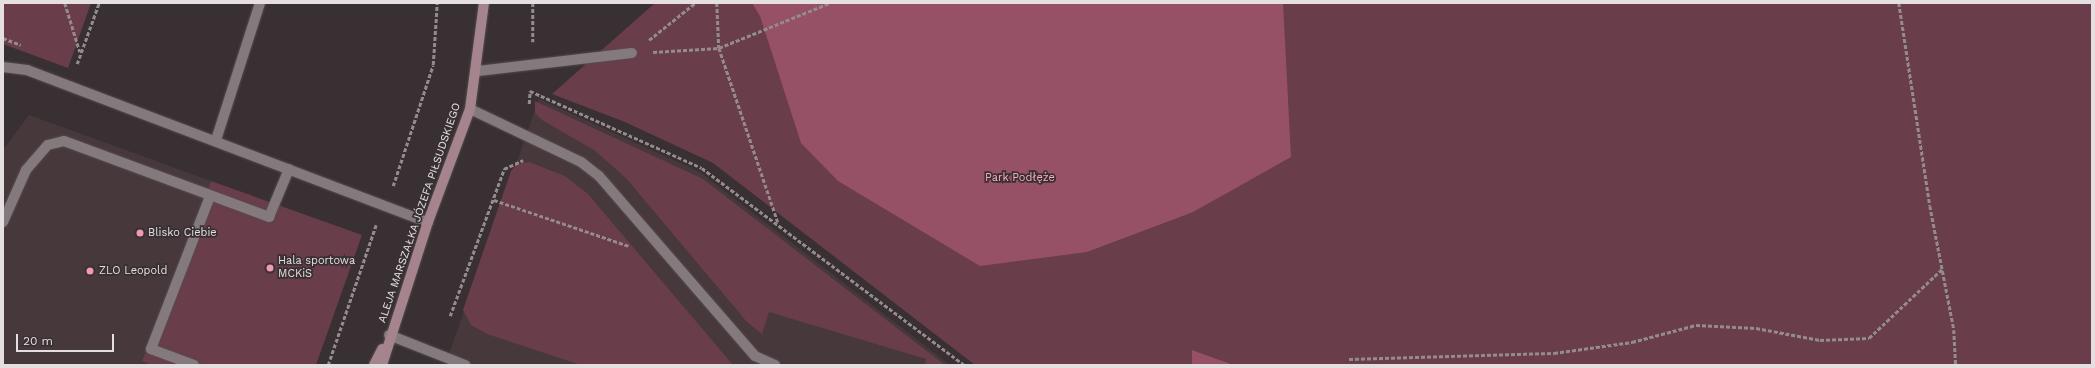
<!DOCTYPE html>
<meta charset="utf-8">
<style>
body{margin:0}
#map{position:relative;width:2095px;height:368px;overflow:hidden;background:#393033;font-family:"Work Sans",sans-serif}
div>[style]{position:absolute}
.built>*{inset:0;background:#47383c}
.green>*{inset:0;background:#6a3d4a}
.forest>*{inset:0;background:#965166}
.path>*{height:2.5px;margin-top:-1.25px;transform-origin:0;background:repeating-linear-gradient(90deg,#938b8e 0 4px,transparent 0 6px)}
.roads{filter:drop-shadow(0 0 1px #544c4e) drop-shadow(0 0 1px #544c4e)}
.lane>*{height:10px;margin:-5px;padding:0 5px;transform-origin:5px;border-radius:5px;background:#84797c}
.secondary>*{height:10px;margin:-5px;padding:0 5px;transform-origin:5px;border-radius:5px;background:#a6848d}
.dots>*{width:11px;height:11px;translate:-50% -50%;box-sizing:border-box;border:2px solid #393033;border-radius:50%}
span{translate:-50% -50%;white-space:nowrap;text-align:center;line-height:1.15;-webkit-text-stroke:3.5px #393033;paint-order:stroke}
.park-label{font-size:11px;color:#feacc2}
.street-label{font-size:11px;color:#e5dfe1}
.poi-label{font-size:11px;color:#e5dfe1}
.left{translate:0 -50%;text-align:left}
.frame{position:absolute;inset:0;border:4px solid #e5dfe1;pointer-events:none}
.scale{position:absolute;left:16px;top:334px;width:98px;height:18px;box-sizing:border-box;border:2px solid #e5dfe1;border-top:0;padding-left:5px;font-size:12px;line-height:14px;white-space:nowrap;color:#e5dfe1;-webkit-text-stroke:3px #393033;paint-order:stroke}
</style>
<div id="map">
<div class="built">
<i style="clip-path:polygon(539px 99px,700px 172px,950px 365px,445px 365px)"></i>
<i style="clip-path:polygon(29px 115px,211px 181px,142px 361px,151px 365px,3px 365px,3px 150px)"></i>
</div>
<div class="green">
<i style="clip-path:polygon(3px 3px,91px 3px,68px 68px,3px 44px)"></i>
<i style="clip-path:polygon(655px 3px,2092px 3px,2092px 365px,1234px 365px,1192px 350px,1192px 365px,975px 365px,713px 163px,625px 122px,552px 94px)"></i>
<i style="clip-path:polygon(535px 101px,703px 179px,945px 365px,925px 365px,926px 359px,769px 312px,762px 334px,747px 322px,626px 178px,594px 150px,542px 120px,535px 113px)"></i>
<i style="clip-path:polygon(529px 162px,565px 176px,588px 194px,733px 365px,581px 365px,487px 334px,471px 325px,463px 310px,511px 171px,517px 164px)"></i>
<i style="clip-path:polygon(211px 181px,362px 235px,316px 365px,151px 365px,142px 361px)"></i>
</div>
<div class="forest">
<i style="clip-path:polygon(752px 3px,1283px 3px,1291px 157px,1193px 212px,1087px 252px,980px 266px,838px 181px,801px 143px,760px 16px)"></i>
<i style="clip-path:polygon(1192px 350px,1234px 365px,1192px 365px)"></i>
</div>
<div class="path">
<i style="left:65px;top:3px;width:51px;rotate:73deg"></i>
<i style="left:533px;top:3px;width:39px;rotate:90deg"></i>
<i style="left:717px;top:3px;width:45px;rotate:87.5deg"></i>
<i style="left:719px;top:48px;width:184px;rotate:71.3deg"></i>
<i style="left:1899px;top:3px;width:205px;rotate:81.3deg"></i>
<i style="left:1930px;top:206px;width:126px;rotate:79deg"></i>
<i style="left:1954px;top:330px;width:35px;rotate:87deg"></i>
<i style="left:3px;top:38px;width:19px;rotate:21deg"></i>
<i style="left:649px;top:40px;width:59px;rotate:-38.8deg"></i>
<i style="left:653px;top:52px;width:66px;rotate:-3.5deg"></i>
<i style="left:719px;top:48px;width:119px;rotate:-22.2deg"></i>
<i style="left:77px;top:64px;width:65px;rotate:-70.2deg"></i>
<i style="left:530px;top:91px;width:188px;rotate:24.1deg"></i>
<i style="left:702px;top:168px;width:328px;rotate:36.9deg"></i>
<i style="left:529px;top:104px;width:13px;rotate:-86deg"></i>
<i style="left:393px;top:186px;width:127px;rotate:-71.7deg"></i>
<i style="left:433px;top:65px;width:62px;rotate:-86.3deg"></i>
<i style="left:494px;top:200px;width:143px;rotate:18.8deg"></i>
<i style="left:450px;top:316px;width:157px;rotate:-69.8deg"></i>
<i style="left:504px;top:169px;width:21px;rotate:-25deg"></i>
<i style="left:1349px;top:359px;width:205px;rotate:-1.7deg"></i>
<i style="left:1554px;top:353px;width:79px;rotate:-8deg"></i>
<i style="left:1632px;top:342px;width:66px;rotate:-14.9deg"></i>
<i style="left:1696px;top:325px;width:60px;rotate:2.9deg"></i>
<i style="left:1756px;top:328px;width:65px;rotate:10.6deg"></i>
<i style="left:1820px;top:340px;width:49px;rotate:-2.3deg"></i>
<i style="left:1869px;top:338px;width:100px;rotate:-43.4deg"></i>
<i style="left:328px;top:365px;width:148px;rotate:-71.1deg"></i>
</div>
<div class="roads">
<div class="lane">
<i style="left:3px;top:67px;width:24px;rotate:7deg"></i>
<i style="left:27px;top:70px;width:429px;rotate:20.8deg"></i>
<i style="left:478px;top:71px;width:155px;rotate:-6.7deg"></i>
<i style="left:470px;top:109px;width:123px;rotate:25.5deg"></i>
<i style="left:581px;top:162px;width:23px;rotate:38deg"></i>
<i style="left:599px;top:176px;width:238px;rotate:49.1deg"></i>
<i style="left:755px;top:356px;width:22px;rotate:24deg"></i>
<i style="left:216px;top:140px;width:144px;rotate:-72.2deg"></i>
<i style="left:3px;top:222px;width:57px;rotate:-66.1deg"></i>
<i style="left:26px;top:170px;width:33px;rotate:-49deg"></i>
<i style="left:48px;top:145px;width:16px;rotate:-14deg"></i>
<i style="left:64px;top:141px;width:219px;rotate:20.3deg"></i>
<i style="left:269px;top:217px;width:52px;rotate:-67.4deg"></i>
<i style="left:389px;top:335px;width:82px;rotate:21.5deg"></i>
<i style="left:194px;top:365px;width:46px;rotate:-159.6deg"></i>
<i style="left:151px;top:349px;width:164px;rotate:-68.9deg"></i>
</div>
<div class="secondary">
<i style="left:374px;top:365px;width:18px;rotate:-63deg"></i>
<i style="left:382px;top:365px;width:150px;rotate:-72.2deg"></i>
<i style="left:428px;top:222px;width:121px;rotate:-69.6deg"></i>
<i style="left:470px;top:109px;width:107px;rotate:-82.5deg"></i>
</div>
</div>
<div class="dots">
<i style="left:140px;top:233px;background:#f19ab2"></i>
<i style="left:270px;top:268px;background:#f19ab2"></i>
<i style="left:90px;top:271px;background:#f19ab2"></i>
</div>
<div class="park-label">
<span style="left:1020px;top:178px">Park Podłęże</span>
</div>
<div class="street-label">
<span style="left:420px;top:213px;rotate:-71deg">ALEJA MARSZAŁKA JÓZEFA PIŁSUDSKIEGO</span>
</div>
<div class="poi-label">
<span class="left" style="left:148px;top:233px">Blisko Ciebie</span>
<span class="left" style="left:278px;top:268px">Hala sportowa<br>MCKiS</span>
<span class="left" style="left:99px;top:271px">ZLO Leopold</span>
</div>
<div class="frame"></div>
<div class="scale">20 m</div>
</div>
